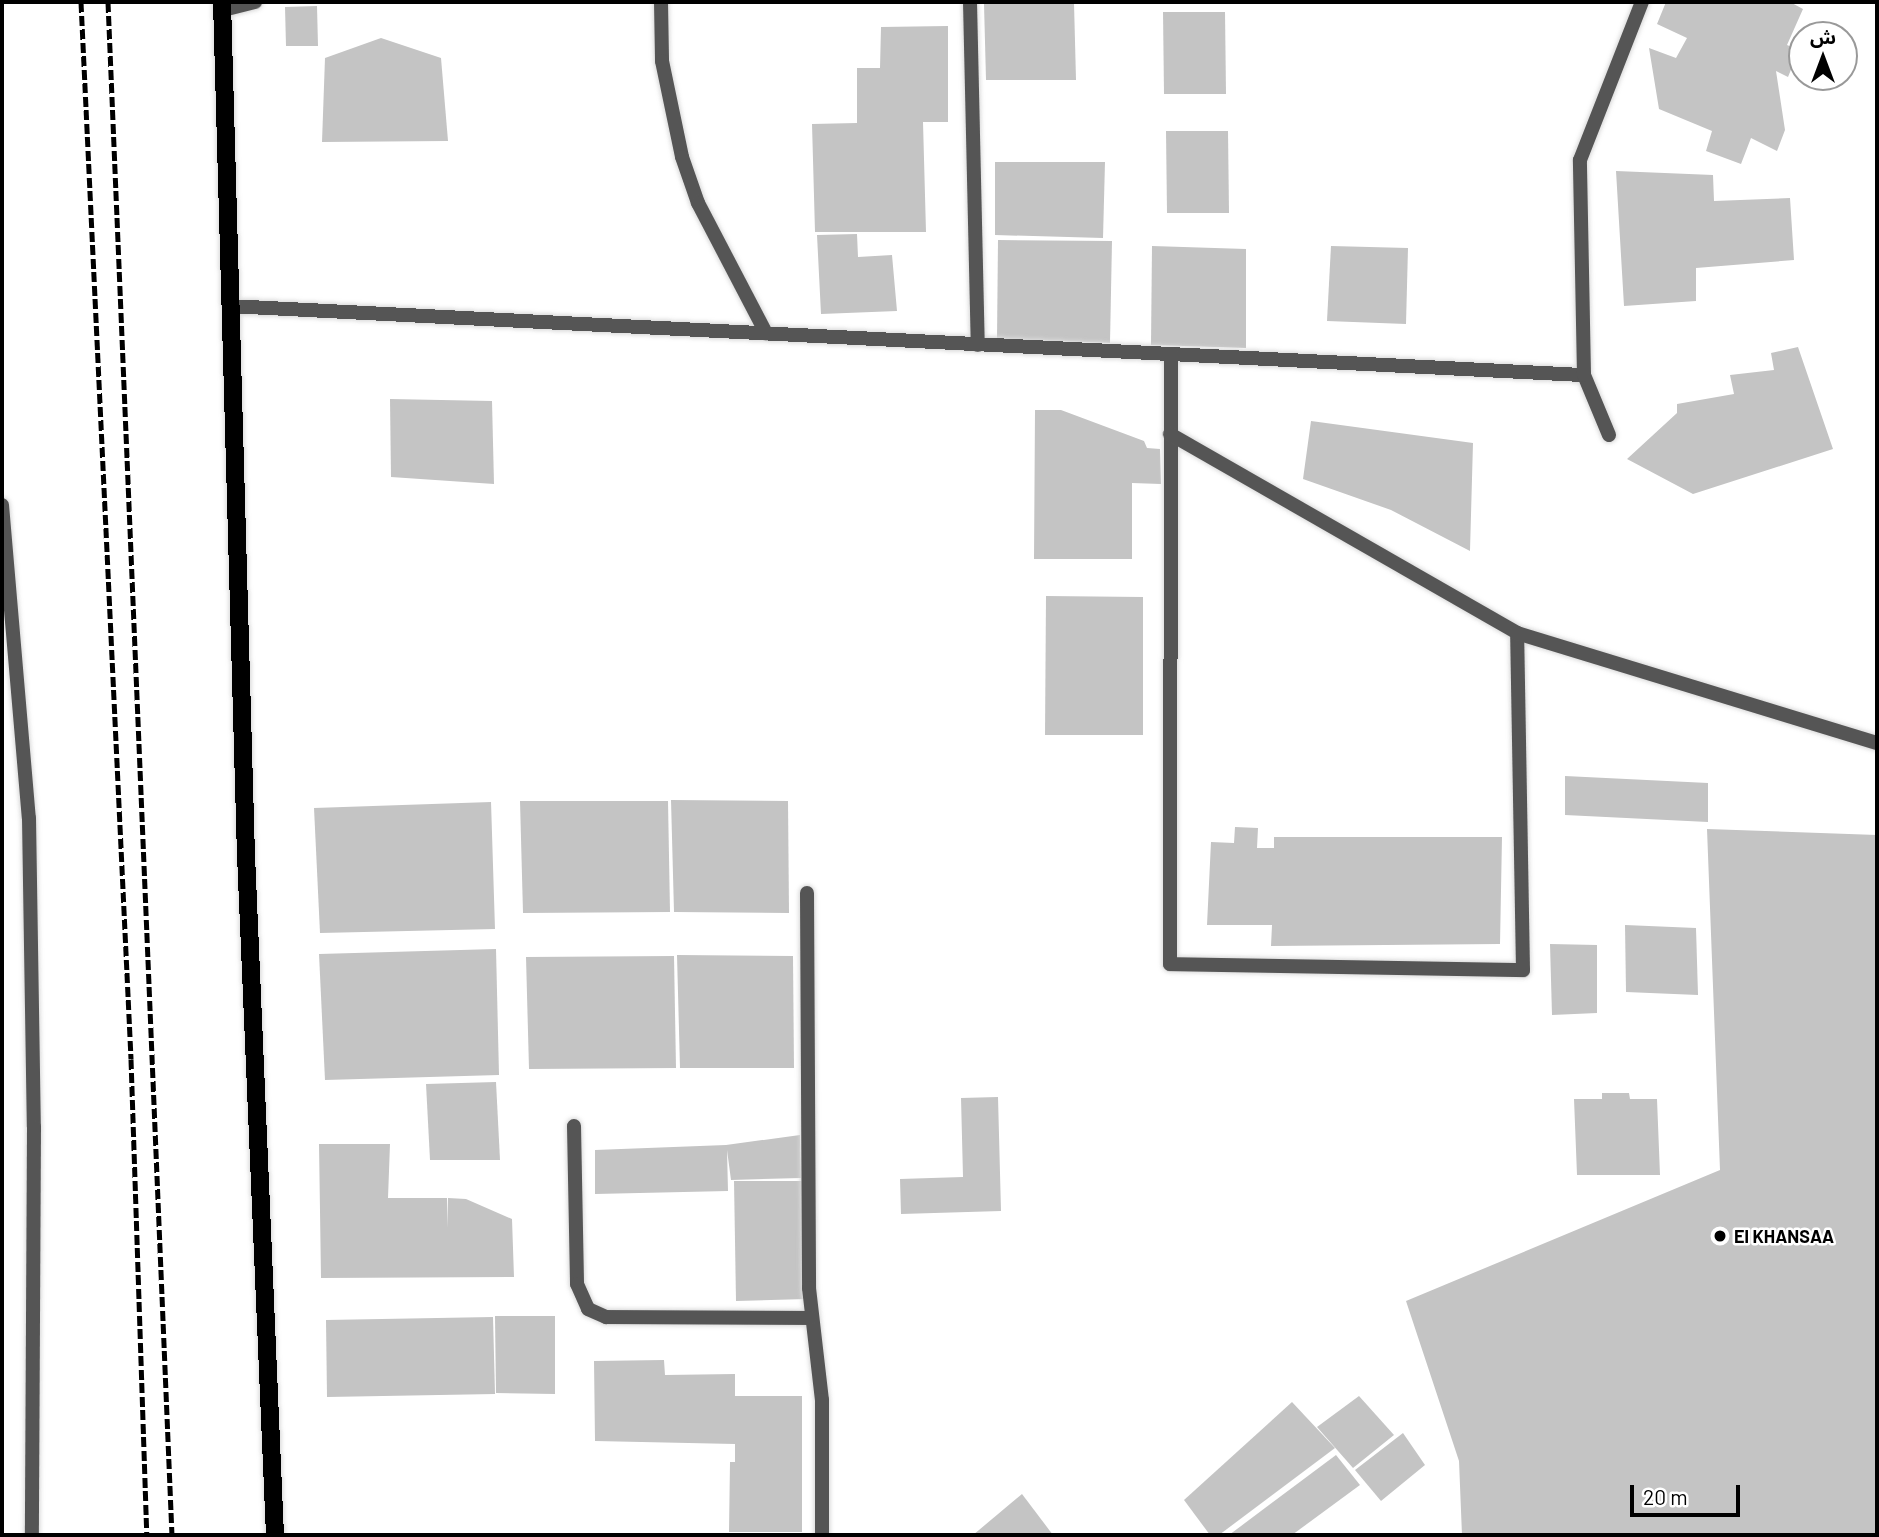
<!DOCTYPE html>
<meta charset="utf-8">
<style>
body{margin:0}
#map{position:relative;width:1879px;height:1537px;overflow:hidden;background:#fff;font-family:Barlow,"Noto Sans Arabic",sans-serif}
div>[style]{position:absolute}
.building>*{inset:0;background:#c4c4c4}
.roads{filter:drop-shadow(0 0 2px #dbdbdb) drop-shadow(0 0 2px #dbdbdb)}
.minor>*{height:14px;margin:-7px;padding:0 7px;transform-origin:7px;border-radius:7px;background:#555}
.primary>*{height:18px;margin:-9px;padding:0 9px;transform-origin:9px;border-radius:9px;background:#000}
.rail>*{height:5px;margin-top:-2.5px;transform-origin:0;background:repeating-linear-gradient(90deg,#000 0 10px,transparent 0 13.5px)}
.dots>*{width:19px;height:19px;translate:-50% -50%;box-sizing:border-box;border:4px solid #fff;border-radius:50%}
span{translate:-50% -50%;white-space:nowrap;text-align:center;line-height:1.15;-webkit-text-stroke:5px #fff;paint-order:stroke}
.poi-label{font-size:18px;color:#000;font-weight:700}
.left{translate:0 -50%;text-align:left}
.frame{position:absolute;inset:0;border:4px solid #000;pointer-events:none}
.north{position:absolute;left:1788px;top:21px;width:70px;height:70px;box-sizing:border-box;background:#fff;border:2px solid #999;border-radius:50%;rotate:0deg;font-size:19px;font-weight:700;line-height:28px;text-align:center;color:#000}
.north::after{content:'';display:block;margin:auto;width:24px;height:32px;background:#000;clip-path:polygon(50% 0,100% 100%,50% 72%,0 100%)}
.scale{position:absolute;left:1630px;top:1485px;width:110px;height:32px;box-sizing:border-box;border:4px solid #000;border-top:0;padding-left:9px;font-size:21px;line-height:24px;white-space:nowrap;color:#000;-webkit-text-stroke:5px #fff;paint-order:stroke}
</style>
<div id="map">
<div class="building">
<i style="clip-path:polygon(1666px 2px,1790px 2px,1803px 9px,1787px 45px,1799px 50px,1788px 77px,1776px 71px,1785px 130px,1777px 151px,1751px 138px,1741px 164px,1706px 151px,1712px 131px,1659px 109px,1649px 48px,1676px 58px,1687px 38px,1657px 24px)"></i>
<i style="clip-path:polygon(1074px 3px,1076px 80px,986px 80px,984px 4px)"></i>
<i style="clip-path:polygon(317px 6px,318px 46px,286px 46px,285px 7px)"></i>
<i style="clip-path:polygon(1163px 12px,1225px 12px,1226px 94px,1164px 94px)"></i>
<i style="clip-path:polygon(948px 26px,948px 122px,923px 122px,926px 232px,815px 232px,812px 124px,857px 123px,857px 68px,880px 68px,881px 27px)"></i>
<i style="clip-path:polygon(381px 38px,441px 58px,448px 141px,322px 142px,325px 58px)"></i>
<i style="clip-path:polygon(1166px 131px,1228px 131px,1229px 213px,1167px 213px)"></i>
<i style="clip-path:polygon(995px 162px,1105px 162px,1103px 238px,995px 235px)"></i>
<i style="clip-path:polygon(1616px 171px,1713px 175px,1714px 201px,1790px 198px,1794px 260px,1696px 268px,1696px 301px,1624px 306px)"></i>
<i style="clip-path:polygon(857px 234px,858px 257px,892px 255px,897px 311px,821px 314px,817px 235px)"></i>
<i style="clip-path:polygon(998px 240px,1112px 241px,1110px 343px,997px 339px)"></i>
<i style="clip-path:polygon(1152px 246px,1246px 249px,1246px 348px,1151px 345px)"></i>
<i style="clip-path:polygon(1331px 246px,1408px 248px,1406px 324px,1327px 321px)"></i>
<i style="clip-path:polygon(1798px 347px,1833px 449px,1693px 494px,1627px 459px,1677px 413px,1677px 404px,1734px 394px,1730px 375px,1774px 370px,1771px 353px)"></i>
<i style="clip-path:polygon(390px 399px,492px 401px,494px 484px,391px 477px)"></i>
<i style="clip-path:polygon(1035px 410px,1061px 410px,1144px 441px,1147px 448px,1160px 449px,1161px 484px,1132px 483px,1132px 559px,1034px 559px)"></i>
<i style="clip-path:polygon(1311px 421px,1473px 443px,1470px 551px,1391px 510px,1303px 479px)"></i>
<i style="clip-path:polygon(1046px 596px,1143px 597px,1143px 735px,1045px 735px)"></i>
<i style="clip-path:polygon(1565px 776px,1708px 783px,1708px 822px,1565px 815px)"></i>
<i style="clip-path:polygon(671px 800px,788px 801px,789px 913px,674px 912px)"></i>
<i style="clip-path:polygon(520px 801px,668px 801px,670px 912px,523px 913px)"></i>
<i style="clip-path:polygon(491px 802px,495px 929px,320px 933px,314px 808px)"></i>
<i style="clip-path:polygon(1235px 827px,1258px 828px,1257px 848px,1274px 848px,1274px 837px,1502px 837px,1500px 944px,1271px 946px,1272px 925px,1207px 925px,1211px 842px,1234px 843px)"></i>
<i style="clip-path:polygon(1707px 829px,1877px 835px,1877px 1535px,1462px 1535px,1459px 1461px,1406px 1301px,1720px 1170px)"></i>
<i style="clip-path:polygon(1625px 925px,1696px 928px,1698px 995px,1626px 992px)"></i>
<i style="clip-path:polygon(1550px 944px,1597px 945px,1597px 1013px,1552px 1015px)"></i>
<i style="clip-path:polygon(496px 949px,499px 1075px,325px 1080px,319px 954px)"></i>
<i style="clip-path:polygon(677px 955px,793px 956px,794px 1068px,680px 1068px)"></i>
<i style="clip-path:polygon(674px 956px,676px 1068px,529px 1069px,526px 957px)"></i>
<i style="clip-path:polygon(496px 1082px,500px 1160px,430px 1160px,426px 1084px)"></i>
<i style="clip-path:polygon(1602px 1093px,1629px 1093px,1630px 1099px,1657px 1099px,1660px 1175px,1577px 1175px,1574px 1099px,1602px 1099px)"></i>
<i style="clip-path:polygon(998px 1097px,1001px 1211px,901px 1214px,900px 1179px,963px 1177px,961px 1098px)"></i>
<i style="clip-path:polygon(800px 1135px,801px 1178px,731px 1180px,727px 1150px,728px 1191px,595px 1194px,595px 1150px,726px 1145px)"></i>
<i style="clip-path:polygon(319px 1144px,390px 1144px,388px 1198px,447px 1198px,448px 1228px,448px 1198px,466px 1199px,512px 1219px,514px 1277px,321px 1278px)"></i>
<i style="clip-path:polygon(734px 1181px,804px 1181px,806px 1299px,736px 1301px)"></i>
<i style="clip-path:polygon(495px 1316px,555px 1316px,555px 1394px,496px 1393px)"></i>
<i style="clip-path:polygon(493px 1317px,495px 1394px,327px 1397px,326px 1320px)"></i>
<i style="clip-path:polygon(664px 1360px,665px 1375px,735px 1374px,735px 1396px,802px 1396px,802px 1532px,729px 1532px,730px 1462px,735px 1462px,735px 1444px,595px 1441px,594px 1361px)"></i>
<i style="clip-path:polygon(1359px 1396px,1394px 1435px,1353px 1468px,1317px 1427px)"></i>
<i style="clip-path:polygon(1292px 1402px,1335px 1448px,1219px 1535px,1210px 1535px,1184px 1500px)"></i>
<i style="clip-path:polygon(1403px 1433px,1425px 1465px,1381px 1501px,1355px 1470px)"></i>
<i style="clip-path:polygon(1336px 1455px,1360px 1485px,1292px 1535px,1229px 1535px)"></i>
<i style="clip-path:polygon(1022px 1494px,1053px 1535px,973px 1535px)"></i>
</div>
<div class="roads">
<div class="minor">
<i style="left:661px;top:2px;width:59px;rotate:89deg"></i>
<i style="left:662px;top:61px;width:98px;rotate:78.2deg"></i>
<i style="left:682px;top:157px;width:49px;rotate:70.8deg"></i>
<i style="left:698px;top:203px;width:147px;rotate:62.4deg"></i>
<i style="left:970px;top:2px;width:343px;rotate:88.7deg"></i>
<i style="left:223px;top:10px;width:33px;rotate:-14deg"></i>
<i style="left:229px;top:306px;width:1357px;rotate:2.92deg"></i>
<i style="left:1171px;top:354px;width:610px;rotate:90.09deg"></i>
<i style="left:1170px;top:964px;width:353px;rotate:1deg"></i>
<i style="left:1523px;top:970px;width:337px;rotate:-91deg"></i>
<i style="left:1170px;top:434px;width:400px;rotate:29.8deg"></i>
<i style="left:1517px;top:633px;width:376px;rotate:17deg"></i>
<i style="left:1609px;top:435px;width:65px;rotate:-112.6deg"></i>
<i style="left:1584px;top:375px;width:215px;rotate:-91.1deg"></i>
<i style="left:1580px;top:160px;width:170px;rotate:-68.6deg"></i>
<i style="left:2px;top:505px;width:314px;rotate:85.1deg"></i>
<i style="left:29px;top:818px;width:309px;rotate:89.1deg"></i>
<i style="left:34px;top:1127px;width:408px;rotate:90.3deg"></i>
<i style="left:807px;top:893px;width:395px;rotate:89.7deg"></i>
<i style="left:809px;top:1288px;width:113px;rotate:83.4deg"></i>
<i style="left:822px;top:1400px;width:135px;rotate:90deg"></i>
<i style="left:574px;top:1126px;width:158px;rotate:88.9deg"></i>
<i style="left:577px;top:1284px;width:27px;rotate:66deg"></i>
<i style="left:588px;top:1309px;width:20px;rotate:24deg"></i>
<i style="left:606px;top:1317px;width:204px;rotate:0.3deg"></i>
</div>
<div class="primary">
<i style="left:222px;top:2px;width:853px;rotate:88.39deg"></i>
<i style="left:246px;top:855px;width:681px;rotate:87.56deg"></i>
</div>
</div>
<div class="rail">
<i style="left:81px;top:2px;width:1058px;rotate:87.29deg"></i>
<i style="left:131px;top:1059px;width:476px;rotate:88.1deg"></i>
<i style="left:108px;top:2px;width:1534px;rotate:87.61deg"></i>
</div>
<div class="dots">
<i style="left:1720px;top:1236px;background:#000"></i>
</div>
<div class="poi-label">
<span class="left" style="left:1734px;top:1236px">El KHANSAA</span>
</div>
<div class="frame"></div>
<div class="north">ش</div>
<div class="scale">20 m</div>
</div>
